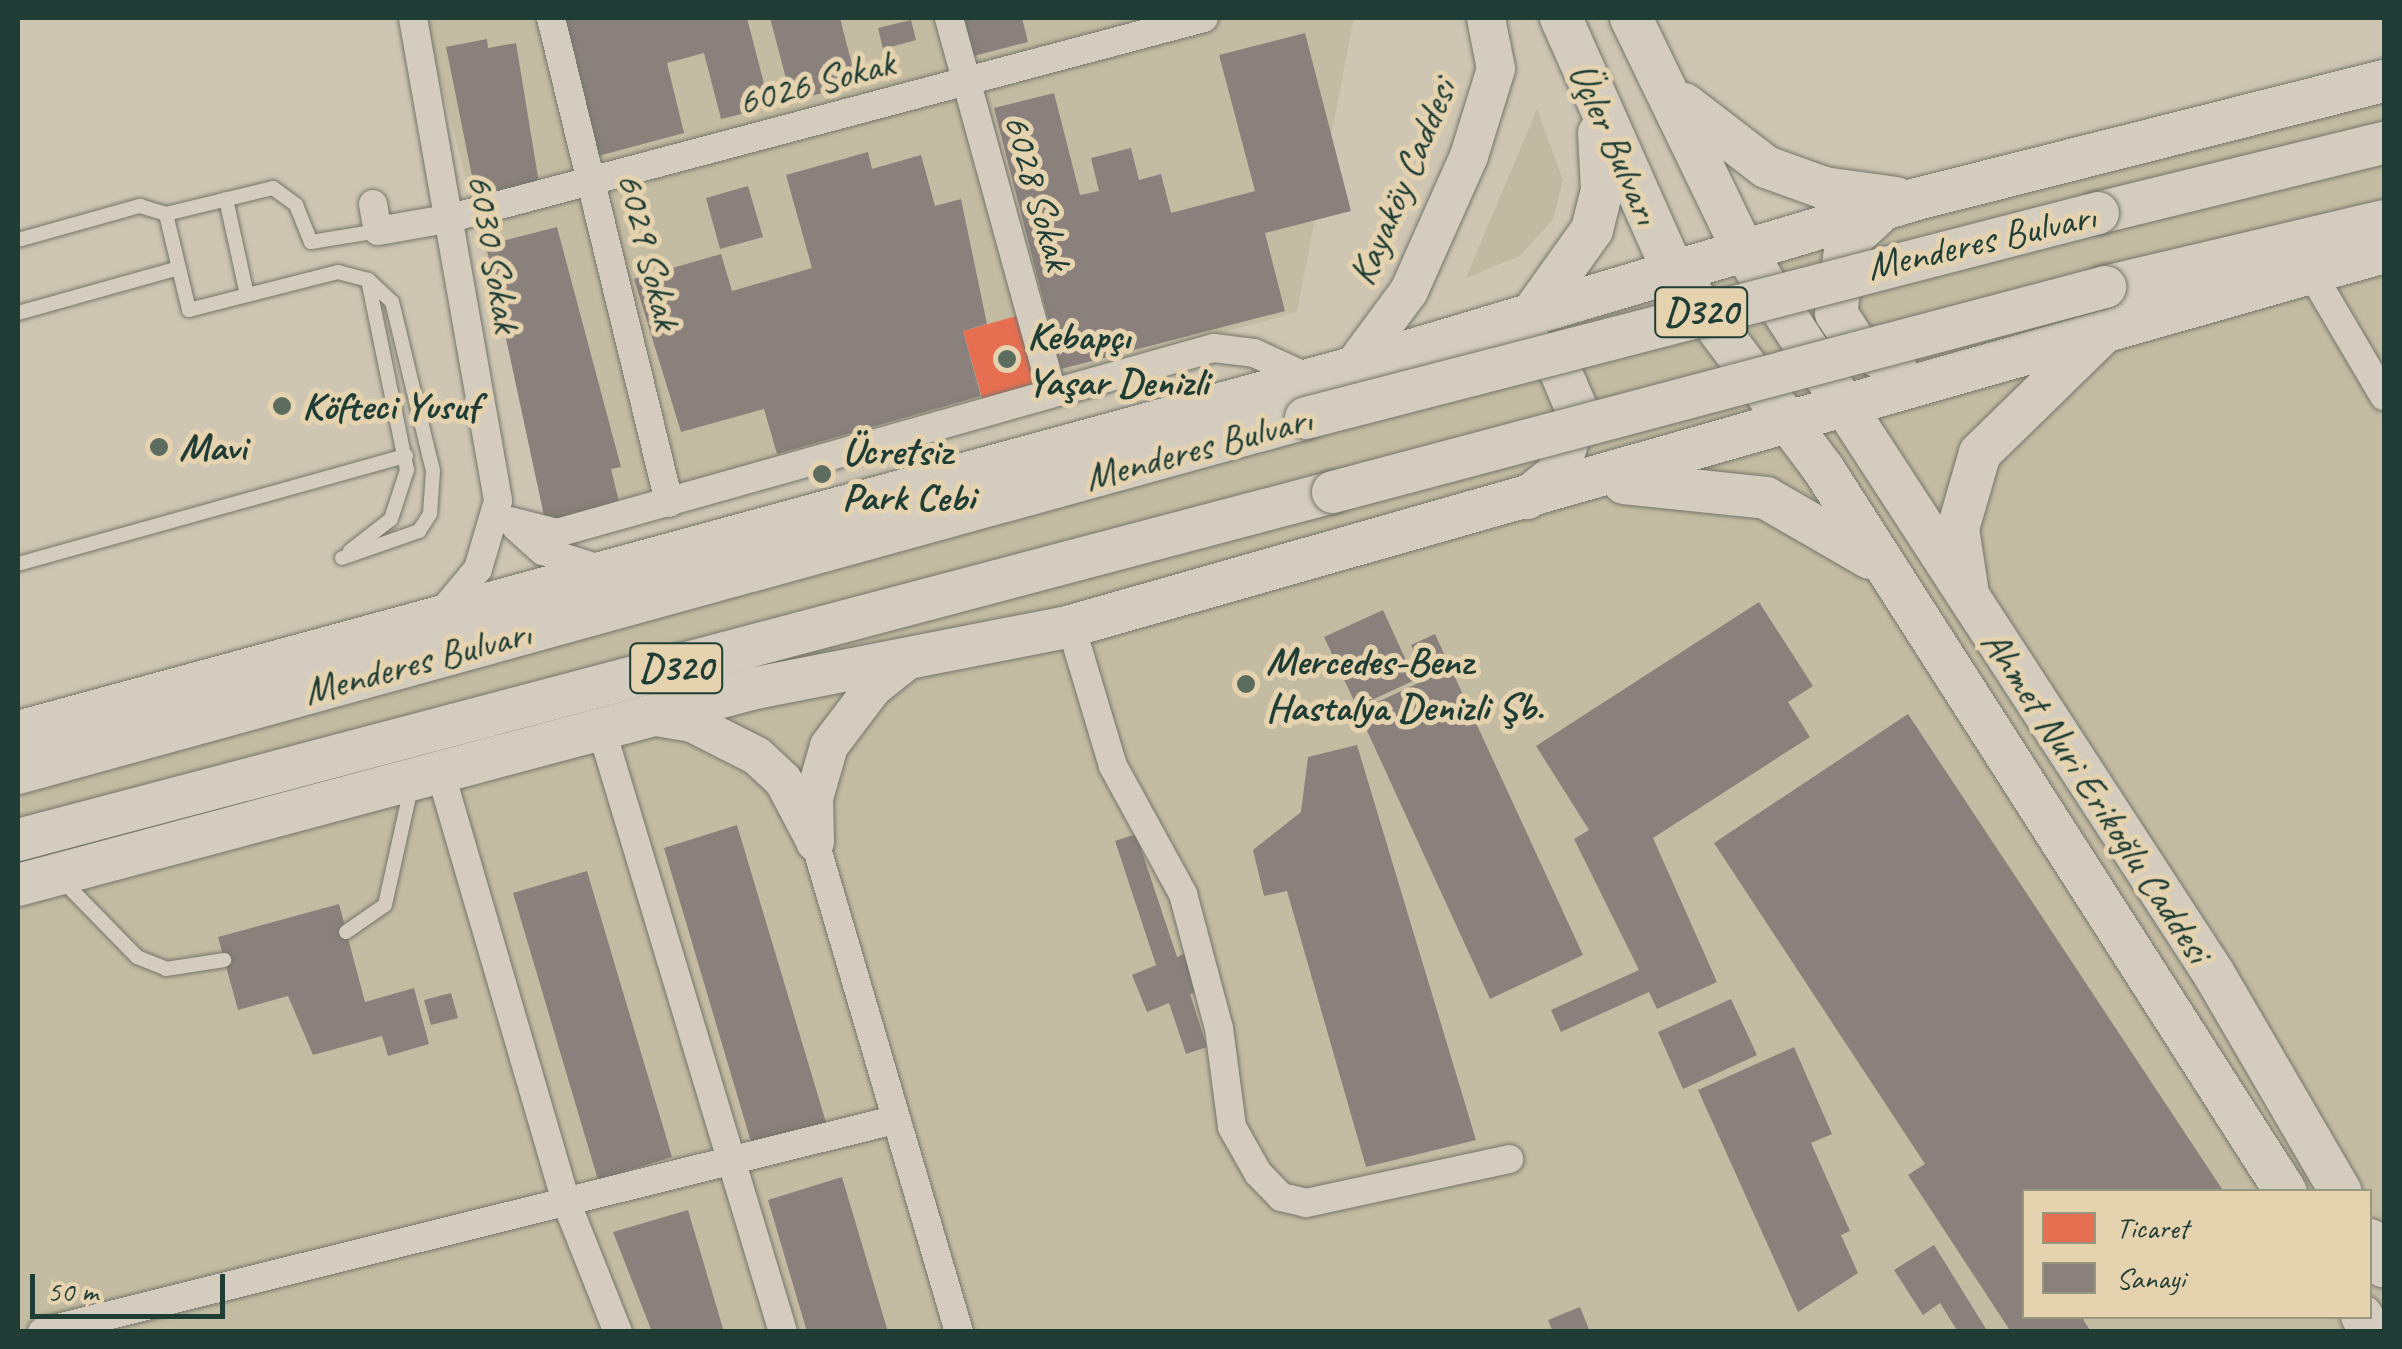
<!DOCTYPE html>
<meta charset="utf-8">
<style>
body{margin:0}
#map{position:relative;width:2402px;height:1349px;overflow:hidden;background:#cec6b3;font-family:Caveat,sans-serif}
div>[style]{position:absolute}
.built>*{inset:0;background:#c4bca2}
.green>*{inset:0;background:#c1b9a1}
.shops>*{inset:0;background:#e76f51}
.industry>*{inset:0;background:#8a817c}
.roads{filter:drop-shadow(0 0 2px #73756b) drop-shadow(0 0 2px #73756b)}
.lane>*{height:14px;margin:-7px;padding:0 7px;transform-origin:7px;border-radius:7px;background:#d3ccbf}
.street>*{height:28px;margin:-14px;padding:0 14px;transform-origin:14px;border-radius:14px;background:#d3ccbf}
.secondary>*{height:38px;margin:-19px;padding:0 19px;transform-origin:19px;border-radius:19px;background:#d3ccbf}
.primary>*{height:42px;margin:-21px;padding:0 21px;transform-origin:21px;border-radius:21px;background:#d3ccbf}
.bridges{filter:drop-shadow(0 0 2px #73756b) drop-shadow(0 0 2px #73756b)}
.primary-bridge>*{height:42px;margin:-21px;padding:0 21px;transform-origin:21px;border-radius:21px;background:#d3ccbf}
.dots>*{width:28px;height:28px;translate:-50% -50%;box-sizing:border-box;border:5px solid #e5d3b0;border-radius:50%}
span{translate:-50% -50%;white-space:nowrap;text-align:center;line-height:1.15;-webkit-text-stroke:10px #e5d3b0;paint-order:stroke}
.shield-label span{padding:2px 8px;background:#e5d3b0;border:2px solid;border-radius:8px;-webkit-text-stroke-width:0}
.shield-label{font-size:38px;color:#1f3d34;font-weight:700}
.street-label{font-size:40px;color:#1f3d34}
.poi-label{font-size:40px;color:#1f3d34;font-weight:700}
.left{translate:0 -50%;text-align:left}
.frame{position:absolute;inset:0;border:20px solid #1f3d34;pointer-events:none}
.legend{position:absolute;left:2022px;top:1189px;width:350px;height:130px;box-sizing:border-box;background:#e5d3b0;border:2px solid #96977e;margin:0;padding:12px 18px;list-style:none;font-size:30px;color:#1f3d34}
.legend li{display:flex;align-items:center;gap:20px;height:50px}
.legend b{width:50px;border:2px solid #96977e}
.scale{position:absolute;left:30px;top:1274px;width:195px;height:45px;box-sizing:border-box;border:5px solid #1f3d34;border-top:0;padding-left:12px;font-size:30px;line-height:35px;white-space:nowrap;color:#1f3d34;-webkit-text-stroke:8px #e5d3b0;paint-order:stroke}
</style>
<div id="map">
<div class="built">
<i style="clip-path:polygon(424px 18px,1354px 18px,1297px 312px,554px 518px)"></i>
<i style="clip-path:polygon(evenodd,2384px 87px,2384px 1331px,18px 1331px,18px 759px,2384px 87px,2024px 1192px,2370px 1192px,2370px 1316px,2024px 1316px,2024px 1192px)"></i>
</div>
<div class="green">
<i style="clip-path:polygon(1537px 109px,1563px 180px,1553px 219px,1520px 256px,1466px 278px)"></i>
</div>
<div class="shops">
<i style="clip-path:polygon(1030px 312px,1051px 388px,985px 408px,963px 331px)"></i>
</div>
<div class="industry">
<i style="clip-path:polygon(562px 18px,747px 18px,770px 107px,721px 119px,704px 53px,667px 63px,684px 133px,598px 156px)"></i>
<i style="clip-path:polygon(770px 18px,840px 18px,857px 84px,792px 101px)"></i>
<i style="clip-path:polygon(956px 18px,1022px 18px,1028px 42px,966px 58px)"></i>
<i style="clip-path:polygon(911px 20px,916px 40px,883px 49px,878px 28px)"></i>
<i style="clip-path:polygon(1305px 33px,1351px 211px,1265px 233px,1285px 311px,1061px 369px,994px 108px,1054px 93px,1080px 195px,1099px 191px,1091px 158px,1131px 148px,1139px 180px,1161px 174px,1171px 213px,1255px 191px,1219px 55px)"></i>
<i style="clip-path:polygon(487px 39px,488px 48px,516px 43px,539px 183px,476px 196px,446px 47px)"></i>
<i style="clip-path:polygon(868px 152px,872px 169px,921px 155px,935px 206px,961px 199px,987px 324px,963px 331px,981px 396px,777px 454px,764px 409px,681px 432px,634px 279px,721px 254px,732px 291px,812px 268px,786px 175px)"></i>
<i style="clip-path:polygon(748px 186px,763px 237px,720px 249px,706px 198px)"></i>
<i style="clip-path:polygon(557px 227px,621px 467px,611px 469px,621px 510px,547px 530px,486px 245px)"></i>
<i style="clip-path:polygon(1759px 602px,1813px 686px,1788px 702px,1810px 737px,1653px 838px,1717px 982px,1657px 1009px,1649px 992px,1561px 1032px,1551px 1010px,1639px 970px,1574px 839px,1589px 830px,1536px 746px)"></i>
<i style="clip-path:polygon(1383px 610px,1415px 680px,1357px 707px,1324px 637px)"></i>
<i style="clip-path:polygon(1435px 634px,1583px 955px,1490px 999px,1358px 711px,1427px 679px,1411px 645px)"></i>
<i style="clip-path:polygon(1908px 714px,2224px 1192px,2024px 1192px,2024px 1316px,2081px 1316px,2091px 1332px,2011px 1332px,1908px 1175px,1925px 1164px,1714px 843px)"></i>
<i style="clip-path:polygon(1357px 745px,1476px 1140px,1366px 1167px,1287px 891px,1264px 896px,1253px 850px,1301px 812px,1308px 757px)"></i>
<i style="clip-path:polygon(737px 825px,828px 1129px,754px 1152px,664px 848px)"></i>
<i style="clip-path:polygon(1136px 834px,1177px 957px,1186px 953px,1201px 990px,1190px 994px,1207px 1047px,1186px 1054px,1169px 1003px,1147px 1012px,1132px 975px,1156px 965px,1115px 841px)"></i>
<i style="clip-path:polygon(587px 871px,672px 1157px,598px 1180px,513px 893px)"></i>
<i style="clip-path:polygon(339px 904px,365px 1002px,414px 988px,429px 1044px,388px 1056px,382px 1036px,313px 1055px,288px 996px,238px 1010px,218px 937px)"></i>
<i style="clip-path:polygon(451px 993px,458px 1018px,431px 1025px,424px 1000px)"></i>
<i style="clip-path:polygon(1731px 999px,1757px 1055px,1683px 1089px,1658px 1032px)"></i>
<i style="clip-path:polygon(1794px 1047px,1832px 1134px,1811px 1143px,1850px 1231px,1841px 1235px,1858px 1273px,1798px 1312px,1698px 1090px)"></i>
<i style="clip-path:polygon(842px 1177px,888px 1332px,807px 1332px,768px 1200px)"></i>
<i style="clip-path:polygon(688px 1210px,724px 1332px,652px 1332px,613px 1232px)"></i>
<i style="clip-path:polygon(1934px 1245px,1988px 1332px,1958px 1332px,1940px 1303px,1923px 1315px,1894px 1270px)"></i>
<i style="clip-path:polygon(1580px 1307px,1590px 1332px,1553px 1332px,1548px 1320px)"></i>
</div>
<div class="roads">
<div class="lane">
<i style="left:226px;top:199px;width:98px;rotate:77.7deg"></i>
<i style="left:18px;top:240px;width:127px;rotate:-15.6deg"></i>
<i style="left:140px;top:206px;width:27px;rotate:17deg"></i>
<i style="left:18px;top:313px;width:167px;rotate:-15.6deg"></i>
<i style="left:350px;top:551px;width:52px;rotate:-38deg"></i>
<i style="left:391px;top:519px;width:52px;rotate:-71.9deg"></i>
<i style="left:407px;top:470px;width:194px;rotate:-101.6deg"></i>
<i style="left:342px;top:558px;width:82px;rotate:-19.3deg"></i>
<i style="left:419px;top:531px;width:20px;rotate:-57deg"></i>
<i style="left:430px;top:514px;width:43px;rotate:-86deg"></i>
<i style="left:433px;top:471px;width:174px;rotate:-103.6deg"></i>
<i style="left:392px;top:302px;width:33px;rotate:-137deg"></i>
<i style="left:368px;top:280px;width:31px;rotate:-165deg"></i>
<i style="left:338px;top:272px;width:154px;rotate:165.7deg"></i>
<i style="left:189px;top:310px;width:99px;rotate:-103.5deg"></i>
<i style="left:166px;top:214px;width:110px;rotate:-13.7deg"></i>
<i style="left:273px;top:188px;width:29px;rotate:36deg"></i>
<i style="left:296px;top:205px;width:40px;rotate:68deg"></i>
<i style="left:311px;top:242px;width:68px;rotate:-9.3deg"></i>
<i style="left:18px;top:564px;width:403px;rotate:-15.6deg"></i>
<i style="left:61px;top:879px;width:109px;rotate:45.7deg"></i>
<i style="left:137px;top:957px;width:31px;rotate:22deg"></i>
<i style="left:166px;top:969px;width:59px;rotate:-8.8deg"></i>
<i style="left:346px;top:932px;width:47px;rotate:-34.7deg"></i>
<i style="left:385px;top:905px;width:120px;rotate:-77.5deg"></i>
</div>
<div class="street">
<i style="left:413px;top:18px;width:490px;rotate:80deg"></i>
<i style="left:498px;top:501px;width:71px;rotate:106.4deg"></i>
<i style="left:478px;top:569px;width:55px;rotate:129.8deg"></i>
<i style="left:551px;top:18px;width:499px;rotate:76.3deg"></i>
<i style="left:949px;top:18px;width:384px;rotate:74.6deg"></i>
<i style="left:373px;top:204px;width:27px;rotate:80deg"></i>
<i style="left:378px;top:231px;width:70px;rotate:-9.9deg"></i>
<i style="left:447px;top:219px;width:783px;rotate:-14.87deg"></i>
<i style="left:2312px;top:274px;width:142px;rotate:59.5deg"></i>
<i style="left:510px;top:521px;width:49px;rotate:14.3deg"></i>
<i style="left:557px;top:533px;width:683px;rotate:-15.73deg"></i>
<i style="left:1214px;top:348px;width:40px;rotate:7.1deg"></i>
<i style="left:1254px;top:353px;width:63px;rotate:24.5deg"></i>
<i style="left:516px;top:527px;width:36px;rotate:42deg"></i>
<i style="left:543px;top:551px;width:60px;rotate:17.5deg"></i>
<i style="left:1071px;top:626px;width:146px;rotate:73.3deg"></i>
<i style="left:1113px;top:766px;width:146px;rotate:61.3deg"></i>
<i style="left:1183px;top:894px;width:139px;rotate:75deg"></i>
<i style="left:1219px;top:1028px;width:100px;rotate:82.5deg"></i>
<i style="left:1232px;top:1127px;width:53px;rotate:60.5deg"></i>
<i style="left:1258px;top:1173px;width:33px;rotate:46deg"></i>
<i style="left:1281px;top:1197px;width:26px;rotate:13deg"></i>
<i style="left:1306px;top:1203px;width:208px;rotate:-12.2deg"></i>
<i style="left:601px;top:728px;width:631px;rotate:73.23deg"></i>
<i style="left:440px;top:771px;width:451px;rotate:73.7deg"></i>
<i style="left:567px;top:1204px;width:138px;rotate:68.3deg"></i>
<i style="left:815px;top:842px;width:511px;rotate:73.62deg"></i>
<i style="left:42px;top:1332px;width:874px;rotate:-13.97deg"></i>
</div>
<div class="secondary">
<i style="left:1352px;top:368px;width:96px;rotate:-53.5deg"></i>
<i style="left:1409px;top:291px;width:148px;rotate:-66deg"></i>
<i style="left:1469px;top:156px;width:91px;rotate:-72.8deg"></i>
<i style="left:1496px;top:69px;width:52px;rotate:-101.1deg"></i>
<i style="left:650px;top:716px;width:43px;rotate:9.5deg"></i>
<i style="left:692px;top:723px;width:73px;rotate:26.9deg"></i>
<i style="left:757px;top:756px;width:35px;rotate:43deg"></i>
<i style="left:783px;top:780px;width:62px;rotate:62.2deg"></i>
<i style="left:815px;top:842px;width:44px;rotate:-91.3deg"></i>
<i style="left:814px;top:798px;width:54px;rotate:-73.9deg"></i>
<i style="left:829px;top:746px;width:73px;rotate:-52.8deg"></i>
<i style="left:873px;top:688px;width:51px;rotate:-38.7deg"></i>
</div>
<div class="primary">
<i style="left:1561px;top:18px;width:274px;rotate:66.1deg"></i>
<i style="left:1672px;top:268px;width:253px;rotate:53deg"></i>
<i style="left:1824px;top:470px;width:857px;rotate:57.39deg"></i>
<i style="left:1631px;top:18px;width:255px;rotate:64.2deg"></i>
<i style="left:1742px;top:248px;width:866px;rotate:56.97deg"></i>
<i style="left:2214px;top:974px;width:252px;rotate:59.8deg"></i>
<i style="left:1684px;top:104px;width:103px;rotate:37.5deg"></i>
<i style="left:1766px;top:167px;width:62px;rotate:19.9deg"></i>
<i style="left:1824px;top:188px;width:73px;rotate:7.9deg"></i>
<i style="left:1879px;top:213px;width:45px;rotate:136.8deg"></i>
<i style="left:1846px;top:244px;width:70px;rotate:98.2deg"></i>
<i style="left:1836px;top:313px;width:37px;rotate:57deg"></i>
<i style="left:1856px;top:344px;width:45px;rotate:29.4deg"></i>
<i style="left:2098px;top:213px;width:294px;rotate:-13.8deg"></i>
<i style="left:2105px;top:287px;width:287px;rotate:-13.3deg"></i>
<i style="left:1537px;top:307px;width:95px;rotate:-54.5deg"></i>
<i style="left:1592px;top:230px;width:41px;rotate:-76deg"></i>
<i style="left:1602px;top:190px;width:57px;rotate:-93deg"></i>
<i style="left:1519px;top:339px;width:43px;rotate:30.7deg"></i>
<i style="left:1556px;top:361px;width:53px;rotate:66.8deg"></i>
<i style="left:1577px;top:410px;width:66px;rotate:106.8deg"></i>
<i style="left:1558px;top:473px;width:40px;rotate:141deg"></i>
<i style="left:1624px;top:483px;width:143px;rotate:6deg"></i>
<i style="left:1766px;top:498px;width:120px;rotate:30deg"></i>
<i style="left:1967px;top:587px;width:59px;rotate:-98.8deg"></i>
<i style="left:1958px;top:529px;width:79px;rotate:-73.9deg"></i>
<i style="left:1980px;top:453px;width:169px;rotate:-44.3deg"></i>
<i style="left:18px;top:732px;width:1383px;rotate:-15.26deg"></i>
<i style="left:1352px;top:368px;width:590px;rotate:-16.65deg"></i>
<i style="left:1917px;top:199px;width:482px;rotate:-14.2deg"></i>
<i style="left:18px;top:773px;width:1336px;rotate:-15.41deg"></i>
<i style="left:18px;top:840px;width:1360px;rotate:-14.82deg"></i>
<i style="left:18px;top:885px;width:759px;rotate:-14.97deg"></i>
<i style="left:751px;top:689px;width:326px;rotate:-11.1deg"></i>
<i style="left:1071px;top:626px;width:1365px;rotate:-15.9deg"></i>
<i style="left:2370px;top:1240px;width:30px;rotate:62deg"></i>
<i style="left:2362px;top:1316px;width:18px;rotate:61deg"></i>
</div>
</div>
<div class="bridges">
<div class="primary-bridge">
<i style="left:1306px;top:418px;width:818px;rotate:-14.51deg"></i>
<i style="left:1333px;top:492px;width:799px;rotate:-14.87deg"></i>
</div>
</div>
<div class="dots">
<i style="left:1007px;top:359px;background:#5c6d60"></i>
<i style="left:282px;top:406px;background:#5c6d60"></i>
<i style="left:159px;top:447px;background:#5c6d60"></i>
<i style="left:822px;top:474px;background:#5c6d60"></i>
<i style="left:1246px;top:684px;background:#5c6d60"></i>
</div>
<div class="shield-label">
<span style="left:1701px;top:312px">D320</span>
<span style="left:676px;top:668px">D320</span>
</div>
<div class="street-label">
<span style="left:816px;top:82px;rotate:-15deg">6026 Sokak</span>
<span style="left:1615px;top:143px;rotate:66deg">Üçler Bulvarı</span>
<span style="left:1402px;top:182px;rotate:-67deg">Kayaköy Caddesi</span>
<span style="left:1038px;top:192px;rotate:74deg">6028 Sokak</span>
<span style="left:1981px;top:241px;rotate:-13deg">Menderes Bulvarı</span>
<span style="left:649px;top:251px;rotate:76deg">6029 Sokak</span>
<span style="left:494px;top:253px;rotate:80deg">6030 Sokak</span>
<span style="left:1198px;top:448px;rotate:-15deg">Menderes Bulvarı</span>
<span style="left:417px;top:662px;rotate:-15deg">Menderes Bulvarı</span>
<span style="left:2097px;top:796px;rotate:57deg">Ahmet Nuri Erikoğlu Caddesi</span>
</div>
<div class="poi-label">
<span class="left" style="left:1027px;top:359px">Kebapçı<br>Yaşar Denizli</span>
<span class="left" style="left:302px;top:406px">Köfteci Yusuf</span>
<span class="left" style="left:179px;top:447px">Mavi</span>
<span class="left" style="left:842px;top:474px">Ücretsiz<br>Park Cebi</span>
<span class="left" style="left:1266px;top:684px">Mercedes-Benz<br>Hastalya Denizli Şb.</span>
</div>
<div class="frame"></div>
<ul class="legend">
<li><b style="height:28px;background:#e76f51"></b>Ticaret</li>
<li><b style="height:28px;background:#8a817c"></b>Sanayi</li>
</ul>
<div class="scale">50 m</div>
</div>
